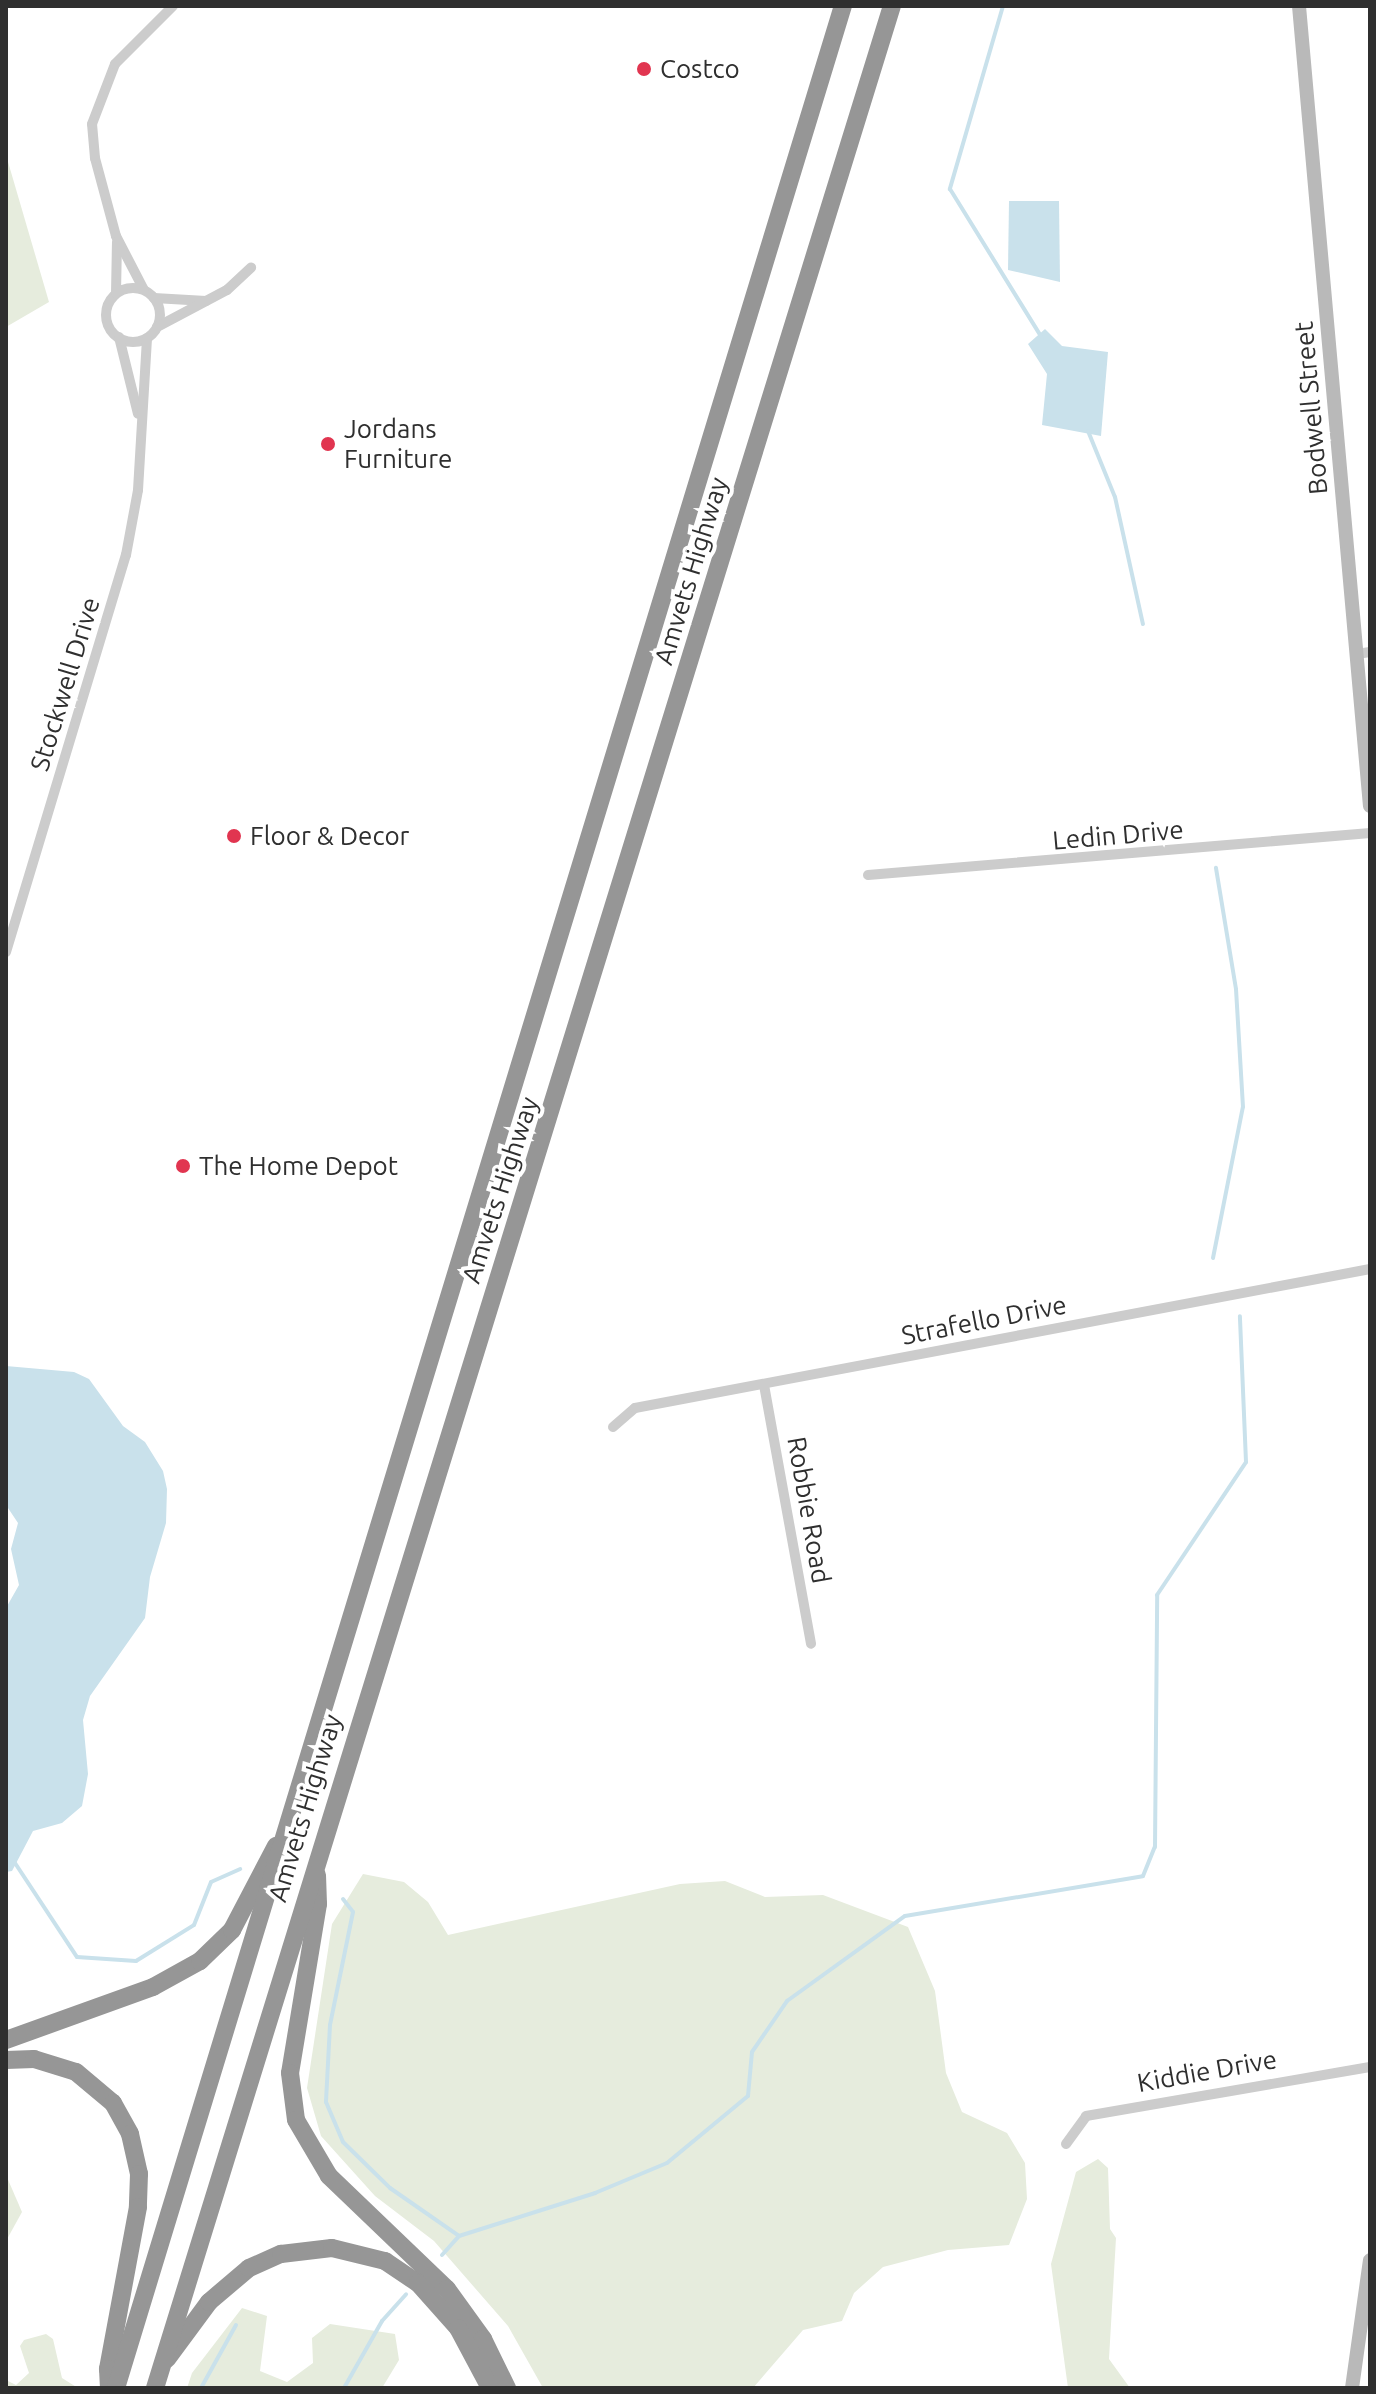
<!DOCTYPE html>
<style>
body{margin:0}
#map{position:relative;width:1376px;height:2394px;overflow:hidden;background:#fff;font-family:Ubuntu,sans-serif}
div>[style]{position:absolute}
.green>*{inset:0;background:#e6ecdd}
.water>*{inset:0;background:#c9e1eb}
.stream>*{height:4px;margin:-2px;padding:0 2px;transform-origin:2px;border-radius:2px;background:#c9e1eb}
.street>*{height:10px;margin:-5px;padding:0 5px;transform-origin:5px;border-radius:5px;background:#ccc}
.street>.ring{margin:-5px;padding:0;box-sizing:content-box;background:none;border:10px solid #ccc;border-radius:50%}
.secondary>*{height:14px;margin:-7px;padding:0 7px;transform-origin:7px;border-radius:7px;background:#b9b9b9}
.highway>*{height:18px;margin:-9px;padding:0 9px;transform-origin:9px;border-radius:9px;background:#969696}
.dots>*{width:22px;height:22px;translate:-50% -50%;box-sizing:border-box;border:4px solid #fff;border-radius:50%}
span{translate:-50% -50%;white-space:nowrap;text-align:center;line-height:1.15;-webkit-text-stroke:8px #fff;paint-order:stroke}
.poi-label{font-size:26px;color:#2f2f2f}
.left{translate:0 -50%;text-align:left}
.street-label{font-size:26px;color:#2f2f2f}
.frame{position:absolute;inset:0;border:8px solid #2f2f2f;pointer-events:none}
</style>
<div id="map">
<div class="green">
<i style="clip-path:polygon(6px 155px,49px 302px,6px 327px)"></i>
<i style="clip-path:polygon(363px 1874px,404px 1882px,428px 1902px,448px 1935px,680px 1884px,725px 1881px,765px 1897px,823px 1895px,908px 1927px,935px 1991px,946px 2073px,962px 2112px,1007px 2133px,1025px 2163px,1027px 2199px,1009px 2245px,948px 2250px,883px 2267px,854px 2293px,842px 2321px,803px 2330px,753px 2388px,543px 2388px,508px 2326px,434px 2241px,375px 2196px,321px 2136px,307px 2088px,332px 1924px)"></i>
<i style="clip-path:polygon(1098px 2159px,1108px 2168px,1110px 2229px,1116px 2238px,1109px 2359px,1130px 2388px,1068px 2388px,1051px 2264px,1076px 2172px)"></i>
<i style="clip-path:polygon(6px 2175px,22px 2212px,6px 2241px)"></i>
<i style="clip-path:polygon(242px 2308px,267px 2316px,260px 2371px,287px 2382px,313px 2363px,312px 2338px,330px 2324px,395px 2334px,399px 2360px,382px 2388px,187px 2388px,192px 2373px)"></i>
<i style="clip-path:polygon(46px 2334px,53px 2339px,62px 2378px,78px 2388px,6px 2388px,6px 2380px,16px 2385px,29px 2373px,20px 2346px,24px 2340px)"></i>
</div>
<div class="water">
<i style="clip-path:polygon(1009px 201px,1059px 201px,1060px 282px,1008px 270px)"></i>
<i style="clip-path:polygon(1045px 329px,1062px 346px,1108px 352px,1101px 436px,1042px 425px,1047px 374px,1028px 344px)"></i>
<i style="clip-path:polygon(6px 1366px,74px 1372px,89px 1379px,123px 1426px,145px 1442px,163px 1471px,167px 1489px,166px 1523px,150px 1577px,145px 1618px,90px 1696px,83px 1720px,88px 1774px,82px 1806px,62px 1823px,33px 1831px,12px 1871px,6px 1872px,6px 1608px,19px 1585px,11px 1549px,18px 1523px,6px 1505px)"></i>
</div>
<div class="stream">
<i style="left:1003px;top:6px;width:191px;rotate:106.2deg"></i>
<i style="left:950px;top:189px;width:175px;rotate:58.3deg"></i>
<i style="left:1088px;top:431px;width:71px;rotate:67.8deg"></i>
<i style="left:1115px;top:497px;width:130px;rotate:77.6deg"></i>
<i style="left:1213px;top:1258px;width:154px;rotate:-78.8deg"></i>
<i style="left:1243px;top:1107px;width:118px;rotate:-93.4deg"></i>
<i style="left:1236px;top:989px;width:123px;rotate:-99.4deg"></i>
<i style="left:13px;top:1860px;width:116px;rotate:56.6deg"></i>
<i style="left:77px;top:1957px;width:59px;rotate:3.9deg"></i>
<i style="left:136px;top:1961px;width:68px;rotate:-31.8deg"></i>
<i style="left:194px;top:1925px;width:46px;rotate:-68.4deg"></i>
<i style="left:211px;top:1882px;width:32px;rotate:-24deg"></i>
<i style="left:343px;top:1899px;width:16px;rotate:52deg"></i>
<i style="left:353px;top:1912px;width:115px;rotate:101.5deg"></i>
<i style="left:330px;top:2025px;width:77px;rotate:93deg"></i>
<i style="left:326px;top:2102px;width:43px;rotate:67deg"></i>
<i style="left:343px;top:2142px;width:66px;rotate:44.4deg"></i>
<i style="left:390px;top:2188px;width:84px;rotate:34.8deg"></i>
<i style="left:459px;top:2236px;width:143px;rotate:-17.5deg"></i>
<i style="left:595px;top:2193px;width:78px;rotate:-22.6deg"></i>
<i style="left:667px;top:2163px;width:105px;rotate:-39.6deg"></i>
<i style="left:748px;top:2096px;width:44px;rotate:-84.8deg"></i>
<i style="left:752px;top:2052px;width:62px;rotate:-55.5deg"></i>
<i style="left:787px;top:2001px;width:145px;rotate:-35.8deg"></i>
<i style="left:905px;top:1916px;width:241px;rotate:-9.5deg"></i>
<i style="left:1143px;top:1876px;width:31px;rotate:-68deg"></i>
<i style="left:1155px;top:1847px;width:252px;rotate:-89.5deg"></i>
<i style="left:1157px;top:1595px;width:160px;rotate:-56.2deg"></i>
<i style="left:1246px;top:1462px;width:146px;rotate:-92.4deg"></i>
<i style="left:442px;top:2255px;width:25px;rotate:-48deg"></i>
<i style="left:201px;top:2388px;width:72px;rotate:-60.9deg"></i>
<i style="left:344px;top:2388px;width:77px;rotate:-60.4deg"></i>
<i style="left:382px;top:2321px;width:36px;rotate:-48deg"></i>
</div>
<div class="street">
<i class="ring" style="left:106px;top:288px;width:44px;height:44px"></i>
<i style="left:144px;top:290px;width:61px;rotate:-117.4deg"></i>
<i style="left:116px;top:236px;width:81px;rotate:-105.1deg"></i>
<i style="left:95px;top:158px;width:34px;rotate:-95deg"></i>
<i style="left:92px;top:124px;width:64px;rotate:-69deg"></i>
<i style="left:115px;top:64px;width:82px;rotate:-45deg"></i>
<i style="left:116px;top:293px;width:51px;rotate:-88.9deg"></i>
<i style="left:154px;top:298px;width:52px;rotate:3.3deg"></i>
<i style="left:157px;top:327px;width:79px;rotate:-27.9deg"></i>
<i style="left:227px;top:290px;width:33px;rotate:-43deg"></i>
<i style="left:119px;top:337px;width:79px;rotate:76.1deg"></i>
<i style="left:1357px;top:654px;width:13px;rotate:-9deg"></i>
<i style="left:868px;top:875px;width:504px;rotate:-4.78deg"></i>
<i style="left:6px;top:952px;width:415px;rotate:-73.2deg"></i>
<i style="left:126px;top:555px;width:66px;rotate:-79.5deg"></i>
<i style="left:138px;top:490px;width:152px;rotate:-86.6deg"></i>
<i style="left:764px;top:1385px;width:263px;rotate:79.7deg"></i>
<i style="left:613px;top:1427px;width:29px;rotate:-41deg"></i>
<i style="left:635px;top:1408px;width:748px;rotate:-10.71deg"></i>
<i style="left:1066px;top:2144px;width:34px;rotate:-54deg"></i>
<i style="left:1086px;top:2116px;width:288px;rotate:-9.8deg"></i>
</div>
<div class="secondary">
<i style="left:1299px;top:6px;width:803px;rotate:84.93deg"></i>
<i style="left:1352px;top:2388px;width:129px;rotate:-82deg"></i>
</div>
<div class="highway">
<i style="left:317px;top:1875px;width:29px;rotate:88deg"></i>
<i style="left:318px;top:1904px;width:171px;rotate:99.4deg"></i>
<i style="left:290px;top:2073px;width:47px;rotate:82.7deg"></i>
<i style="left:296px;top:2120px;width:65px;rotate:59.5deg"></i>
<i style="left:329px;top:2176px;width:163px;rotate:43.8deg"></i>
<i style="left:447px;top:2289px;width:62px;rotate:54.2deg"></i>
<i style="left:483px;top:2339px;width:55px;rotate:63.9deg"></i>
<i style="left:6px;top:2040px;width:156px;rotate:-19.8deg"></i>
<i style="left:153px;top:1987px;width:54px;rotate:-29deg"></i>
<i style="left:200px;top:1961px;width:45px;rotate:-44.1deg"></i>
<i style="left:232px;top:1930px;width:95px;rotate:-62.4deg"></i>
<i style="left:6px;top:2060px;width:28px;rotate:-2deg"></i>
<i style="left:34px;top:2059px;width:44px;rotate:17.2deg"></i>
<i style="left:76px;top:2072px;width:48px;rotate:40deg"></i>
<i style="left:113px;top:2103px;width:35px;rotate:61deg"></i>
<i style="left:130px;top:2134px;width:41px;rotate:77.3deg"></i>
<i style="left:139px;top:2174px;width:33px;rotate:92deg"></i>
<i style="left:138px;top:2207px;width:165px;rotate:100.5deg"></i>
<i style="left:108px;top:2369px;width:19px;rotate:87deg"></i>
<i style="left:167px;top:2359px;width:71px;rotate:-53.6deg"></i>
<i style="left:209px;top:2302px;width:52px;rotate:-40.4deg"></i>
<i style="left:249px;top:2268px;width:35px;rotate:-24deg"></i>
<i style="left:281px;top:2254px;width:51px;rotate:-6.7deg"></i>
<i style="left:332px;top:2248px;width:55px;rotate:13.8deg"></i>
<i style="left:385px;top:2261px;width:40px;rotate:34deg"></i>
<i style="left:418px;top:2283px;width:60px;rotate:48.4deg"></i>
<i style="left:458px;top:2328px;width:68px;rotate:61.9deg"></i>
<i style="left:116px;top:2388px;width:2490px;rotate:-73.03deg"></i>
<i style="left:155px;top:2388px;width:2493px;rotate:-72.81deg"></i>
</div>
<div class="dots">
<i style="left:644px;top:69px;background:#e13550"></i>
<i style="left:328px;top:444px;background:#e13550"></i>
<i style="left:234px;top:836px;background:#e13550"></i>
<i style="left:183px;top:1166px;background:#e13550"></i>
</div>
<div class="poi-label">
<span class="left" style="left:660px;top:69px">Costco</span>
<span class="left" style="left:344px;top:444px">Jordans<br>Furniture</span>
<span class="left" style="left:250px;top:836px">Floor &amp; Decor</span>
<span class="left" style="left:199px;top:1166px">The Home Depot</span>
</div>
<div class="street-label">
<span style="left:1311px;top:408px;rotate:-95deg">Bodwell Street</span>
<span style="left:691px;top:571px;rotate:-73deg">Amvets Highway</span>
<span style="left:65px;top:684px;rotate:-73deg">Stockwell Drive</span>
<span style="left:1118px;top:835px;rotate:-5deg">Ledin Drive</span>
<span style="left:500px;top:1190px;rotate:-72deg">Amvets Highway</span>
<span style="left:984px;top:1320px;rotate:-11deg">Strafello Drive</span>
<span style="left:809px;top:1510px;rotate:80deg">Robbie Road</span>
<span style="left:305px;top:1808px;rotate:-73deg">Amvets Highway</span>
<span style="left:1207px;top:2071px;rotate:-10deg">Kiddie Drive</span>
</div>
<div class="frame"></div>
</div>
